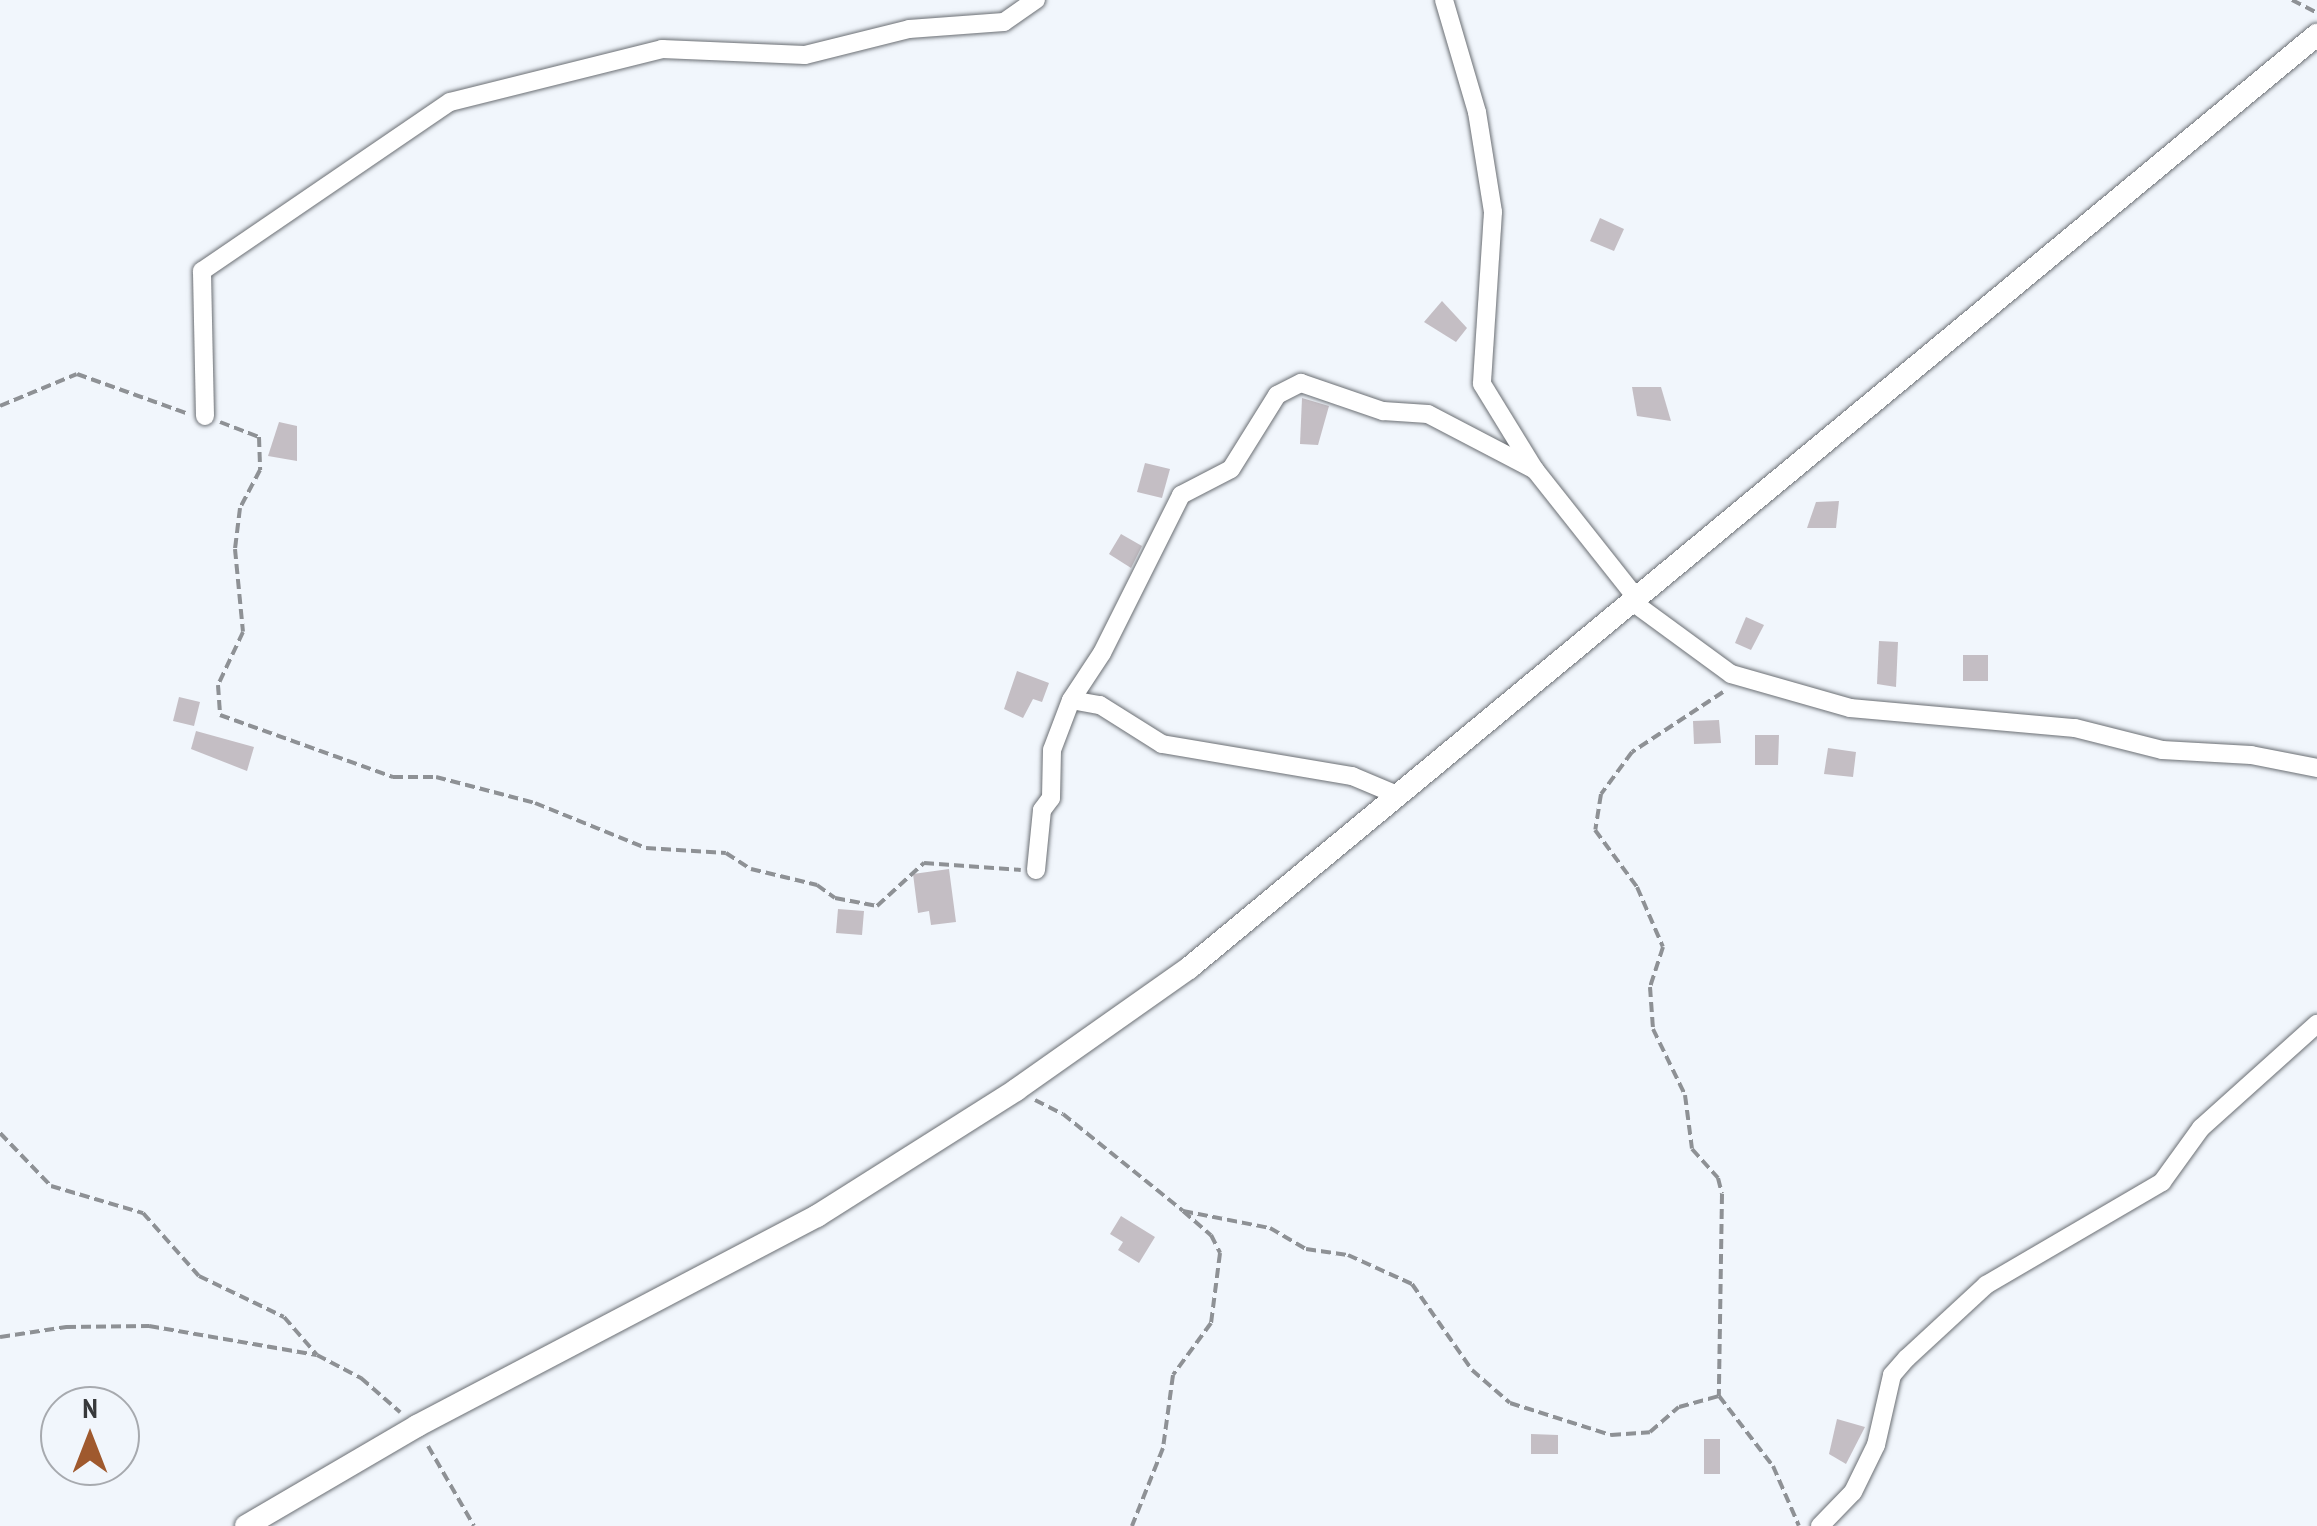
<!DOCTYPE html>
<style>
body{margin:0}
#map{position:relative;width:2317px;height:1526px;overflow:hidden;background:#f1f6fc;font-family:"PT Sans Narrow",sans-serif}
div>[style]{position:absolute}
.building>*{inset:0;background:#c4bec4}
.path>*{height:4px;margin-top:-2px;transform-origin:0;background:repeating-linear-gradient(90deg,#8e9195 0 10px,transparent 0 15px)}
.roads{filter:drop-shadow(0 0 2px #6b6f74) drop-shadow(0 0 2px #6b6f74)}
.minor>*{height:18px;margin:-9px;padding:0 9px;transform-origin:9px;border-radius:9px;background:#fff}
.tertiary>*{height:22px;margin:-11px;padding:0 11px;transform-origin:11px;border-radius:11px;background:#fff}
span{translate:-50% -50%;white-space:nowrap;text-align:center;line-height:1.15;-webkit-text-stroke:8px #f1f6fc;paint-order:stroke}
.north{position:absolute;left:40px;top:1386px;width:100px;height:100px;box-sizing:border-box;background:#f1f6fc;border:2px solid #a7aaaf;border-radius:50%;rotate:0deg;font-size:28px;font-weight:700;line-height:40px;text-align:center;color:#37393b}
.north::after{content:'';display:block;margin:auto;width:35px;height:45px;background:#9f592e;clip-path:polygon(50% 0,100% 100%,50% 72%,0 100%)}
</style>
<div id="map">
<div class="building">
<i style="clip-path:polygon(1600px 218px,1624px 229px,1614px 251px,1590px 241px)"></i>
<i style="clip-path:polygon(1442px 301px,1467px 328px,1456px 342px,1424px 322px)"></i>
<i style="clip-path:polygon(1632px 387px,1661px 387px,1671px 421px,1637px 416px)"></i>
<i style="clip-path:polygon(1302px 398px,1329px 406px,1318px 445px,1300px 444px)"></i>
<i style="clip-path:polygon(279px 422px,297px 426px,297px 461px,268px 456px)"></i>
<i style="clip-path:polygon(1145px 463px,1170px 469px,1162px 498px,1137px 492px)"></i>
<i style="clip-path:polygon(1839px 501px,1836px 528px,1807px 528px,1816px 502px)"></i>
<i style="clip-path:polygon(1121px 534px,1142px 546px,1131px 568px,1109px 554px)"></i>
<i style="clip-path:polygon(1746px 617px,1764px 625px,1751px 650px,1735px 643px)"></i>
<i style="clip-path:polygon(1879px 641px,1898px 642px,1896px 687px,1877px 684px)"></i>
<i style="clip-path:polygon(1963px 655px,1988px 655px,1988px 681px,1963px 681px)"></i>
<i style="clip-path:polygon(1017px 671px,1049px 683px,1042px 702px,1033px 699px,1023px 718px,1004px 709px)"></i>
<i style="clip-path:polygon(179px 697px,200px 702px,194px 726px,173px 721px)"></i>
<i style="clip-path:polygon(1719px 720px,1721px 743px,1694px 744px,1693px 721px)"></i>
<i style="clip-path:polygon(196px 731px,254px 747px,247px 771px,191px 749px)"></i>
<i style="clip-path:polygon(1755px 735px,1779px 735px,1778px 765px,1755px 765px)"></i>
<i style="clip-path:polygon(1828px 748px,1856px 752px,1853px 777px,1824px 774px)"></i>
<i style="clip-path:polygon(949px 869px,956px 922px,931px 925px,929px 911px,918px 913px,913px 874px)"></i>
<i style="clip-path:polygon(838px 909px,864px 911px,862px 935px,836px 933px)"></i>
<i style="clip-path:polygon(1121px 1216px,1155px 1237px,1139px 1263px,1118px 1250px,1123px 1242px,1110px 1234px)"></i>
<i style="clip-path:polygon(1837px 1419px,1865px 1427px,1846px 1464px,1829px 1454px)"></i>
<i style="clip-path:polygon(1531px 1434px,1558px 1435px,1558px 1454px,1531px 1454px)"></i>
<i style="clip-path:polygon(1704px 1439px,1720px 1439px,1720px 1474px,1704px 1474px)"></i>
</div>
<div class="path">
<i style="left:2292px;top:0;width:28px;rotate:27deg"></i>
<i style="left:0;top:406px;width:83px;rotate:-22.6deg"></i>
<i style="left:77px;top:374px;width:116px;rotate:19.7deg"></i>
<i style="left:220px;top:422px;width:42px;rotate:21deg"></i>
<i style="left:259px;top:437px;width:33px;rotate:88deg"></i>
<i style="left:260px;top:470px;width:43px;rotate:117.8deg"></i>
<i style="left:240px;top:508px;width:41px;rotate:97deg"></i>
<i style="left:235px;top:549px;width:83px;rotate:84.5deg"></i>
<i style="left:243px;top:632px;width:59px;rotate:115.3deg"></i>
<i style="left:218px;top:685px;width:30px;rotate:86deg"></i>
<i style="left:220px;top:715px;width:184px;rotate:19.7deg"></i>
<i style="left:393px;top:777px;width:43px"></i>
<i style="left:436px;top:777px;width:102px;rotate:14.7deg"></i>
<i style="left:535px;top:803px;width:120px;rotate:22.1deg"></i>
<i style="left:646px;top:848px;width:80px;rotate:3.6deg"></i>
<i style="left:726px;top:853px;width:30px;rotate:33deg"></i>
<i style="left:751px;top:869px;width:68px;rotate:13.6deg"></i>
<i style="left:817px;top:885px;width:22px;rotate:36deg"></i>
<i style="left:835px;top:898px;width:43px;rotate:10.8deg"></i>
<i style="left:877px;top:906px;width:64px;rotate:-42.5deg"></i>
<i style="left:924px;top:863px;width:97px;rotate:4.1deg"></i>
<i style="left:1723px;top:692px;width:109px;rotate:146.6deg"></i>
<i style="left:1632px;top:752px;width:52px;rotate:126.4deg"></i>
<i style="left:1601px;top:794px;width:36px;rotate:99deg"></i>
<i style="left:1595px;top:830px;width:71px;rotate:53.6deg"></i>
<i style="left:1637px;top:887px;width:65px;rotate:66.6deg"></i>
<i style="left:1663px;top:947px;width:42px;rotate:108deg"></i>
<i style="left:1650px;top:987px;width:42px;rotate:85.9deg"></i>
<i style="left:1653px;top:1029px;width:73px;rotate:64.1deg"></i>
<i style="left:1685px;top:1095px;width:54px;rotate:82.6deg"></i>
<i style="left:1692px;top:1149px;width:39px;rotate:48deg"></i>
<i style="left:1718px;top:1178px;width:16px;rotate:76deg"></i>
<i style="left:1722px;top:1194px;width:202px;rotate:90.9deg"></i>
<i style="left:1719px;top:1396px;width:88px;rotate:52.4deg"></i>
<i style="left:1773px;top:1466px;width:65px;rotate:66.6deg"></i>
<i style="left:1035px;top:1100px;width:31px;rotate:27deg"></i>
<i style="left:1063px;top:1114px;width:154px;rotate:38.9deg"></i>
<i style="left:1183px;top:1211px;width:37px;rotate:41deg"></i>
<i style="left:1211px;top:1235px;width:20px;rotate:63deg"></i>
<i style="left:1220px;top:1253px;width:71px;rotate:97.3deg"></i>
<i style="left:1211px;top:1323px;width:64px;rotate:126.2deg"></i>
<i style="left:1173px;top:1375px;width:74px;rotate:97.8deg"></i>
<i style="left:1163px;top:1448px;width:84px;rotate:111.7deg"></i>
<i style="left:0;top:1133px;width:74px;rotate:46.1deg"></i>
<i style="left:51px;top:1186px;width:96px;rotate:16.4deg"></i>
<i style="left:143px;top:1213px;width:84px;rotate:48.4deg"></i>
<i style="left:199px;top:1276px;width:94px;rotate:25.8deg"></i>
<i style="left:284px;top:1317px;width:50px;rotate:49deg"></i>
<i style="left:317px;top:1355px;width:50px;rotate:27.6deg"></i>
<i style="left:361px;top:1378px;width:52px;rotate:41.1deg"></i>
<i style="left:1183px;top:1211px;width:89px;rotate:11.1deg"></i>
<i style="left:1270px;top:1228px;width:42px;rotate:30.3deg"></i>
<i style="left:1306px;top:1249px;width:42px;rotate:8.1deg"></i>
<i style="left:1348px;top:1255px;width:70px;rotate:24.4deg"></i>
<i style="left:1412px;top:1284px;width:105px;rotate:55.1deg"></i>
<i style="left:1472px;top:1370px;width:50px;rotate:41deg"></i>
<i style="left:1510px;top:1403px;width:106px;rotate:17.6deg"></i>
<i style="left:1611px;top:1435px;width:39px;rotate:-4deg"></i>
<i style="left:1650px;top:1432px;width:38px;rotate:-41deg"></i>
<i style="left:1679px;top:1407px;width:41px;rotate:-15.4deg"></i>
<i style="left:0;top:1337px;width:67px;rotate:-8.6deg"></i>
<i style="left:66px;top:1327px;width:83px;rotate:-0.7deg"></i>
<i style="left:149px;top:1326px;width:170px;rotate:9.8deg"></i>
<i style="left:428px;top:1446px;width:92px;rotate:60.1deg"></i>
</div>
<div class="roads">
<div class="minor">
<i style="left:1444px;top:0;width:117px;rotate:73.6deg"></i>
<i style="left:1477px;top:112px;width:101px;rotate:80.9deg"></i>
<i style="left:1493px;top:212px;width:172px;rotate:93.7deg"></i>
<i style="left:1482px;top:384px;width:101px;rotate:58.4deg"></i>
<i style="left:1535px;top:470px;width:161px;rotate:51.6deg"></i>
<i style="left:205px;top:416px;width:145px;rotate:-91.2deg"></i>
<i style="left:202px;top:271px;width:300px;rotate:-34.3deg"></i>
<i style="left:450px;top:102px;width:219px;rotate:-14deg"></i>
<i style="left:662px;top:49px;width:143px;rotate:2.4deg"></i>
<i style="left:805px;top:55px;width:107px;rotate:-14deg"></i>
<i style="left:909px;top:29px;width:95px;rotate:-4.2deg"></i>
<i style="left:1004px;top:22px;width:39px;rotate:-35deg"></i>
<i style="left:1630px;top:600px;width:125px;rotate:36.2deg"></i>
<i style="left:1731px;top:674px;width:124px;rotate:15.9deg"></i>
<i style="left:1850px;top:708px;width:226px;rotate:5.1deg"></i>
<i style="left:2075px;top:728px;width:90px;rotate:14.2deg"></i>
<i style="left:2162px;top:750px;width:89px;rotate:3.2deg"></i>
<i style="left:2251px;top:755px;width:67px;rotate:11.1deg"></i>
<i style="left:1071px;top:700px;width:29px;rotate:10deg"></i>
<i style="left:1100px;top:705px;width:73px;rotate:32.2deg"></i>
<i style="left:1162px;top:744px;width:193px;rotate:9.6deg"></i>
<i style="left:1352px;top:776px;width:49px;rotate:22.9deg"></i>
<i style="left:1036px;top:870px;width:60px;rotate:-84.3deg"></i>
<i style="left:1042px;top:810px;width:15px;rotate:-53deg"></i>
<i style="left:1051px;top:798px;width:48px;rotate:-88.8deg"></i>
<i style="left:1052px;top:750px;width:53px;rotate:-69.2deg"></i>
<i style="left:1071px;top:700px;width:56px;rotate:-56.6deg"></i>
<i style="left:1102px;top:653px;width:177px;rotate:-63.4deg"></i>
<i style="left:1181px;top:495px;width:56px;rotate:-27.5deg"></i>
<i style="left:1231px;top:469px;width:87px;rotate:-58.1deg"></i>
<i style="left:1277px;top:395px;width:27px;rotate:-27deg"></i>
<i style="left:1301px;top:383px;width:87px;rotate:18.9deg"></i>
<i style="left:1383px;top:411px;width:45px;rotate:3.8deg"></i>
<i style="left:1428px;top:414px;width:121px;rotate:27.6deg"></i>
<i style="left:1820px;top:1526px;width:47px;rotate:-45.9deg"></i>
<i style="left:1853px;top:1492px;width:52px;rotate:-63.9deg"></i>
<i style="left:1876px;top:1445px;width:72px;rotate:-77.1deg"></i>
<i style="left:1892px;top:1375px;width:23px;rotate:-49deg"></i>
<i style="left:1907px;top:1358px;width:108px;rotate:-42.7deg"></i>
<i style="left:1986px;top:1285px;width:204px;rotate:-30.3deg"></i>
<i style="left:2162px;top:1182px;width:67px;rotate:-54.2deg"></i>
<i style="left:2201px;top:1128px;width:156px;rotate:-41.9deg"></i>
</div>
<div class="tertiary">
<i style="left:246px;top:1526px;width:198px;rotate:-30.3deg"></i>
<i style="left:417px;top:1426px;width:452px;rotate:-27.7deg"></i>
<i style="left:817px;top:1216px;width:236px;rotate:-32.3deg"></i>
<i style="left:1016px;top:1090px;width:212px;rotate:-35.2deg"></i>
<i style="left:1189px;top:968px;width:1464px;rotate:-39.6deg"></i>
</div>
</div>
<div class="north">N</div>
</div>
